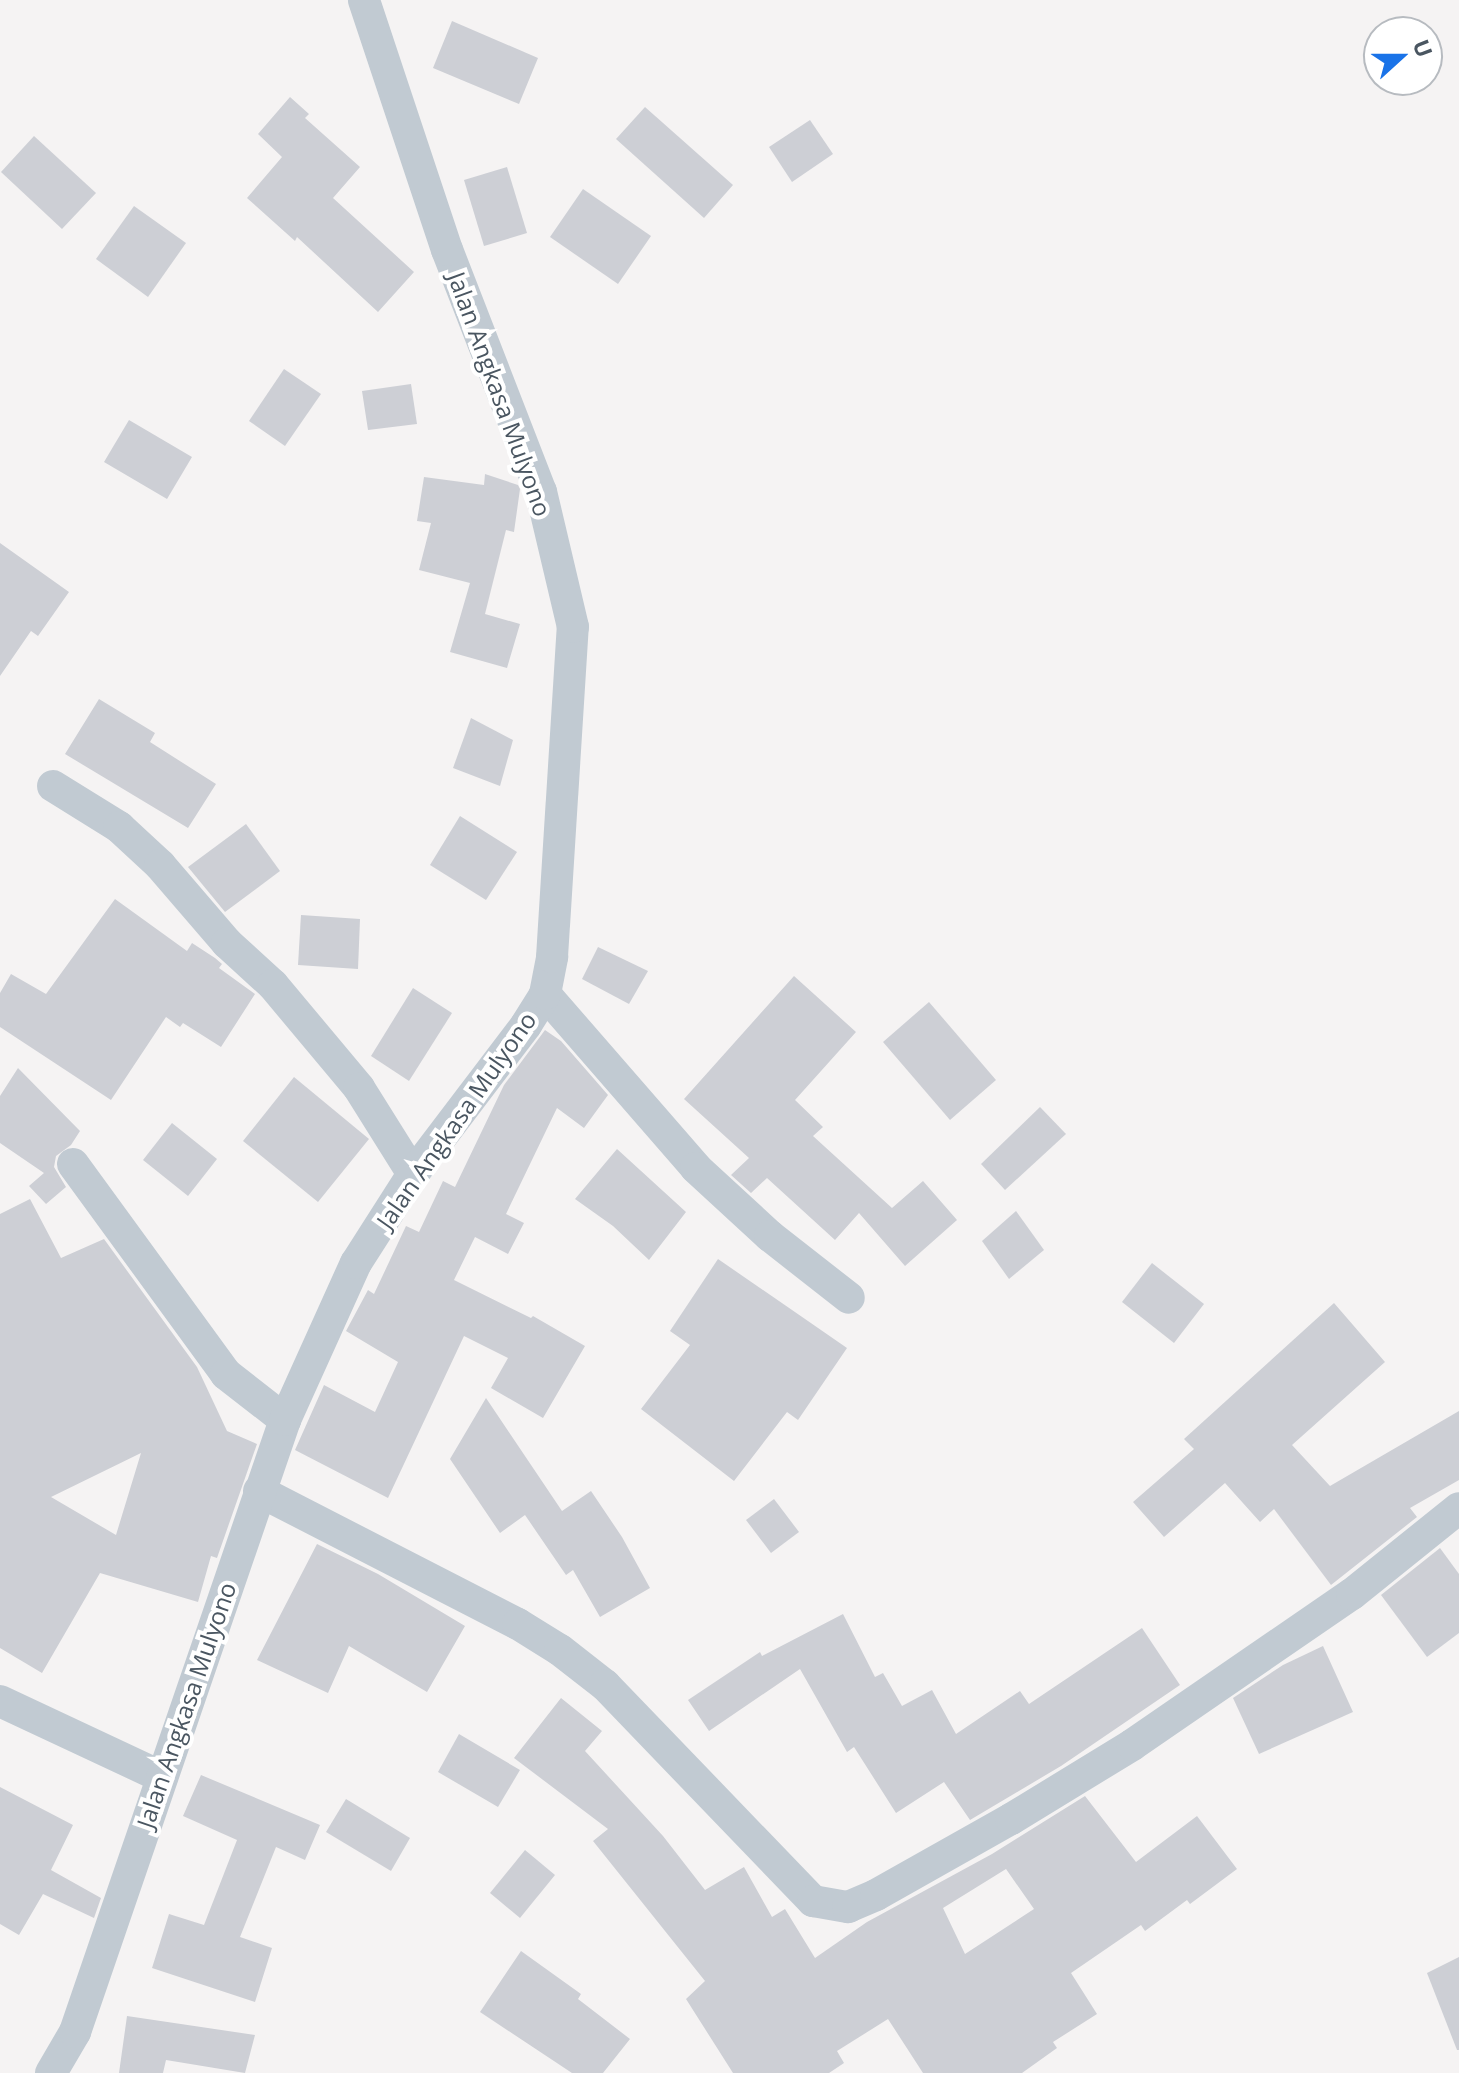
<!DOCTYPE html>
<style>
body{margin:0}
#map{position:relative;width:1459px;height:2073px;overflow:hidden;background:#f5f3f3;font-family:"Open Sans",sans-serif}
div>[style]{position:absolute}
.building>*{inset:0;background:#cdcfd5}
.minor>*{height:32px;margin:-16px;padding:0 16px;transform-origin:16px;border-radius:16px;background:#c1cad2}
span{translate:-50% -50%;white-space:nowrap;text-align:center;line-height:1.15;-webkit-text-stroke:8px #fff;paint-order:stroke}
.street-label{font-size:24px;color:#4a5661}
.north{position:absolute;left:1363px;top:16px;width:80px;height:80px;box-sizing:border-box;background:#fff;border:2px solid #b7bbc0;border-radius:50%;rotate:69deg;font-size:22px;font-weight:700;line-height:32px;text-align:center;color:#4a5661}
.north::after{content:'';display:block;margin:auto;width:28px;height:36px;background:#1a73e8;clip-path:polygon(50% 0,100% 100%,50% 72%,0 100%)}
</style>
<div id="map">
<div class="building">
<i style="clip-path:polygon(452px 21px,538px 58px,519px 104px,433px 68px)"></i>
<i style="clip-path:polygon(290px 97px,309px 114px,305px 118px,360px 167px,333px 198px,414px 272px,378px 312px,297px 237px,295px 241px,247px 198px,282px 157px,258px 134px)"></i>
<i style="clip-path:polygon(645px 107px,733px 185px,704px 218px,616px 139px)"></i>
<i style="clip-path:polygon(810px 120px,833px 154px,792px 182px,769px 147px)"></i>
<i style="clip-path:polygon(34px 136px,96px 193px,62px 229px,1px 172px)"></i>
<i style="clip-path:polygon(507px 167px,527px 233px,484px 246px,464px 180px)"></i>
<i style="clip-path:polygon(583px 189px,651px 236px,618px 284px,550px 237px)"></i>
<i style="clip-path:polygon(134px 206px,186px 243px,148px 297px,96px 259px)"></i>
<i style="clip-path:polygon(284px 369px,321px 394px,285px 446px,249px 421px)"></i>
<i style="clip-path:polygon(411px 384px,417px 424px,368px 430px,362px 391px)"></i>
<i style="clip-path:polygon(129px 420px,192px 457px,167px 499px,104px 462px)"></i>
<i style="clip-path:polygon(485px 474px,518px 485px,520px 489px,514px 532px,506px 530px,485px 614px,520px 624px,507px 668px,450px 652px,470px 583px,419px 570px,431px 523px,417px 521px,424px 477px,484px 485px)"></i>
<i style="clip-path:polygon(0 543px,69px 592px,38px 636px,31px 631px,0 676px)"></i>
<i style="clip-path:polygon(99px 699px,155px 733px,150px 742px,216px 784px,188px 828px,65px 754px)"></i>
<i style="clip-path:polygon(471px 718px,513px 740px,500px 786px,453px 768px)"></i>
<i style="clip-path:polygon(460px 816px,517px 852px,486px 900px,430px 865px)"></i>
<i style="clip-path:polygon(246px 824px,280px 871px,225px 912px,188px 867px)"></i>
<i style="clip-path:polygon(115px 899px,187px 951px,192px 943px,215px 958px,222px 964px,219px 968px,255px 994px,221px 1047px,183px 1023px,180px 1027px,166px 1017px,111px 1100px,0 1027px,0 993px,11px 974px,46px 994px)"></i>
<i style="clip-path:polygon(301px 915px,360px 919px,358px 969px,298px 965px)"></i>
<i style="clip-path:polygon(598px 947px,648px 971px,629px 1004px,582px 979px)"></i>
<i style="clip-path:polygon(794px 976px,856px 1032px,795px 1100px,823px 1127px,813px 1136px,892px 1208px,923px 1181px,957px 1220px,905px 1266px,859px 1213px,835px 1240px,767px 1178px,751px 1193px,731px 1175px,749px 1158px,684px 1099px)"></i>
<i style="clip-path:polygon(413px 988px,452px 1013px,409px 1081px,371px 1056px)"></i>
<i style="clip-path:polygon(929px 1002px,996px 1080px,950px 1120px,883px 1042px)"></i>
<i style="clip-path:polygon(545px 1030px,561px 1041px,608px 1095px,584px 1128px,557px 1108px,506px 1214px,524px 1223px,508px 1254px,475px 1237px,454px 1280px,531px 1318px,533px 1316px,585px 1346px,543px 1418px,491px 1388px,508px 1358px,464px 1336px,388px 1498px,295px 1450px,324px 1385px,375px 1412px,398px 1362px,346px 1331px,368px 1290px,374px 1294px,406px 1226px,419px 1232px,443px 1181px,455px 1187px,504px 1085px)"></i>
<i style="clip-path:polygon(18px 1068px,80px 1131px,71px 1145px,56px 1156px,54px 1167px,66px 1187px,46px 1204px,29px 1186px,44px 1173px,0 1143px,0 1096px)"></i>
<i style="clip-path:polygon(294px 1077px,369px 1139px,318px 1202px,243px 1141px)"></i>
<i style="clip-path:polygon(1040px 1107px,1066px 1134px,1005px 1190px,981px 1164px)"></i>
<i style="clip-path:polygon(172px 1123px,217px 1159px,188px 1196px,143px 1160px)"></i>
<i style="clip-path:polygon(617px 1149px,686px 1212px,649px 1260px,613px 1226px,575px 1199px)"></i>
<i style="clip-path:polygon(evenodd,30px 1199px,61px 1258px,104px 1239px,197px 1367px,227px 1431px,257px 1444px,217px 1558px,211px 1556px,198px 1602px,100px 1573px,42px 1673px,0 1648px,0 1214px,30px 1199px,141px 1453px,116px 1535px,51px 1497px,141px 1453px)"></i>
<i style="clip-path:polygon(1016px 1211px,1044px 1250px,1009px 1279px,982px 1241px)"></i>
<i style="clip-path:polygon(718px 1259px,847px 1348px,798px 1420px,787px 1412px,734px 1481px,641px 1409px,690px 1345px,670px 1331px)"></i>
<i style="clip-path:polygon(1152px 1263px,1204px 1304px,1174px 1343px,1122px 1302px)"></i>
<i style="clip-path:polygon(1334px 1303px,1385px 1362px,1292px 1445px,1330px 1486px,1459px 1411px,1459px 1480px,1410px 1508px,1417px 1517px,1331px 1585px,1274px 1509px,1260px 1522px,1225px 1483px,1164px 1537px,1133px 1502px,1194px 1449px,1184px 1439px)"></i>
<i style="clip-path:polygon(486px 1398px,562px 1511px,591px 1491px,622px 1537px,650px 1588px,600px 1617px,573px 1570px,566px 1575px,525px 1515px,500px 1533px,450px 1459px)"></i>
<i style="clip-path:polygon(774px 1499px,799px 1532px,771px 1553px,746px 1520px)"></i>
<i style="clip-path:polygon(317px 1544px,378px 1574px,465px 1626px,427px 1692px,349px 1646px,328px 1693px,257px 1660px)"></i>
<i style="clip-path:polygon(1440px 1548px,1459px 1574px,1459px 1633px,1427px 1657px,1381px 1595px)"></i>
<i style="clip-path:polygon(843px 1614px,875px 1677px,883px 1673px,902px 1706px,932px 1690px,956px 1734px,1020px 1691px,1029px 1704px,1142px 1628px,1180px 1685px,1061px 1766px,970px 1820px,944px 1782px,896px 1813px,854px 1747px,847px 1752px,800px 1669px,709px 1731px,688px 1700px,760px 1652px,762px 1656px)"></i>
<i style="clip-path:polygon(1323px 1646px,1353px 1712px,1259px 1754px,1233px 1698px,1283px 1665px)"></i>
<i style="clip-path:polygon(evenodd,561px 1698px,602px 1731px,585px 1751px,663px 1836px,705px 1890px,744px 1867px,772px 1917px,785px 1909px,815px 1958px,867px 1922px,992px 1854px,1085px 1796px,1136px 1862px,1197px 1816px,1237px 1869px,1190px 1904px,1187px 1900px,1145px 1931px,1141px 1925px,1071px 1973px,1097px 2014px,1053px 2042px,1057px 2048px,1022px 2073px,923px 2073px,888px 2019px,837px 2051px,844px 2063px,829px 2073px,733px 2073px,686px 1999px,705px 1981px,593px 1841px,608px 1829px,514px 1758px,561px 1698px,1006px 1869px,1034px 1909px,965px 1954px,943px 1908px,1006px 1869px)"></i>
<i style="clip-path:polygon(459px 1734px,520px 1770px,498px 1807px,438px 1772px)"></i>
<i style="clip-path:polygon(201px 1775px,320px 1825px,305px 1860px,276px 1847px,240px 1937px,272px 1948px,255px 2002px,152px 1968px,169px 1914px,204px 1925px,237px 1840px,183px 1816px)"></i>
<i style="clip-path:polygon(0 1787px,73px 1825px,51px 1870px,101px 1898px,94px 1918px,43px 1894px,19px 1935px,0 1924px)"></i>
<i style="clip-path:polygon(346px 1799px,410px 1838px,391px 1871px,326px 1832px)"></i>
<i style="clip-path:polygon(525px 1850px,555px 1875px,520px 1918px,490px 1893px)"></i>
<i style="clip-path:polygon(521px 1951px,581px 1994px,578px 1999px,630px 2039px,603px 2073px,572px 2073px,480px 2012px)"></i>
<i style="clip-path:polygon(1459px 1957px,1459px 2050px,1457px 2050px,1427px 1973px)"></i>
<i style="clip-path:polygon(127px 2016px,255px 2035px,245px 2073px,166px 2060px,163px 2073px,119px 2073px)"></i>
</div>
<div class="minor">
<i style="left:53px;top:786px;width:78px;rotate:31.8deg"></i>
<i style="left:119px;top:827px;width:56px;rotate:42.8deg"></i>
<i style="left:160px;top:865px;width:103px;rotate:49.3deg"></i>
<i style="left:227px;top:943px;width:62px;rotate:42.4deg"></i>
<i style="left:273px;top:985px;width:134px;rotate:50.1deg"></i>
<i style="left:359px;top:1088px;width:102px;rotate:57.9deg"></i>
<i style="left:545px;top:994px;width:230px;rotate:49deg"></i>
<i style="left:696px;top:1168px;width:100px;rotate:42.6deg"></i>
<i style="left:770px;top:1236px;width:100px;rotate:38.1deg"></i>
<i style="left:73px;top:1164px;width:260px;rotate:53.9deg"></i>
<i style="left:226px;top:1374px;width:75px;rotate:37.9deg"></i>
<i style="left:259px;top:1491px;width:291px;rotate:27.2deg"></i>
<i style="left:518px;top:1624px;width:49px;rotate:31.8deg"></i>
<i style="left:560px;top:1650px;width:57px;rotate:37.9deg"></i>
<i style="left:605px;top:1685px;width:300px;rotate:46.1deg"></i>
<i style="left:813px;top:1901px;width:36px;rotate:10deg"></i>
<i style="left:848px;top:1907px;width:30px;rotate:-23deg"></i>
<i style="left:876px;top:1895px;width:155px;rotate:-29.4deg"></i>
<i style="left:1011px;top:1819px;width:142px;rotate:-31.4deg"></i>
<i style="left:1132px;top:1745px;width:267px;rotate:-34.5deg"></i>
<i style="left:1352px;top:1594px;width:137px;rotate:-38.8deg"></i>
<i style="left:0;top:1701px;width:179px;rotate:25.1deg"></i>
<i style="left:51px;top:2073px;width:48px;rotate:-59.7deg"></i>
<i style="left:75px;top:2032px;width:647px;rotate:-71.06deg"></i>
<i style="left:285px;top:1420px;width:172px;rotate:-65.7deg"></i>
<i style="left:356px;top:1263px;width:106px;rotate:-57.4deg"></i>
<i style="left:413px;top:1174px;width:187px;rotate:-52.8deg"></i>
<i style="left:526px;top:1025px;width:36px;rotate:-58deg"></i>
<i style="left:545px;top:994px;width:38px;rotate:-79deg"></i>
<i style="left:552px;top:957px;width:331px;rotate:-86.4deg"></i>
<i style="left:573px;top:627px;width:139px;rotate:-103.3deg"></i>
<i style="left:541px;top:492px;width:260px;rotate:-111.2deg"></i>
<i style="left:447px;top:250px;width:263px;rotate:-108.4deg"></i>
</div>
<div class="street-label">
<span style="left:500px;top:394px;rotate:70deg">Jalan Angkasa Mulyono</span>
<span style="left:456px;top:1120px;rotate:-55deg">Jalan Angkasa Mulyono</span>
<span style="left:186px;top:1705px;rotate:-71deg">Jalan Angkasa Mulyono</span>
</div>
<div class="north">U</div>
</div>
